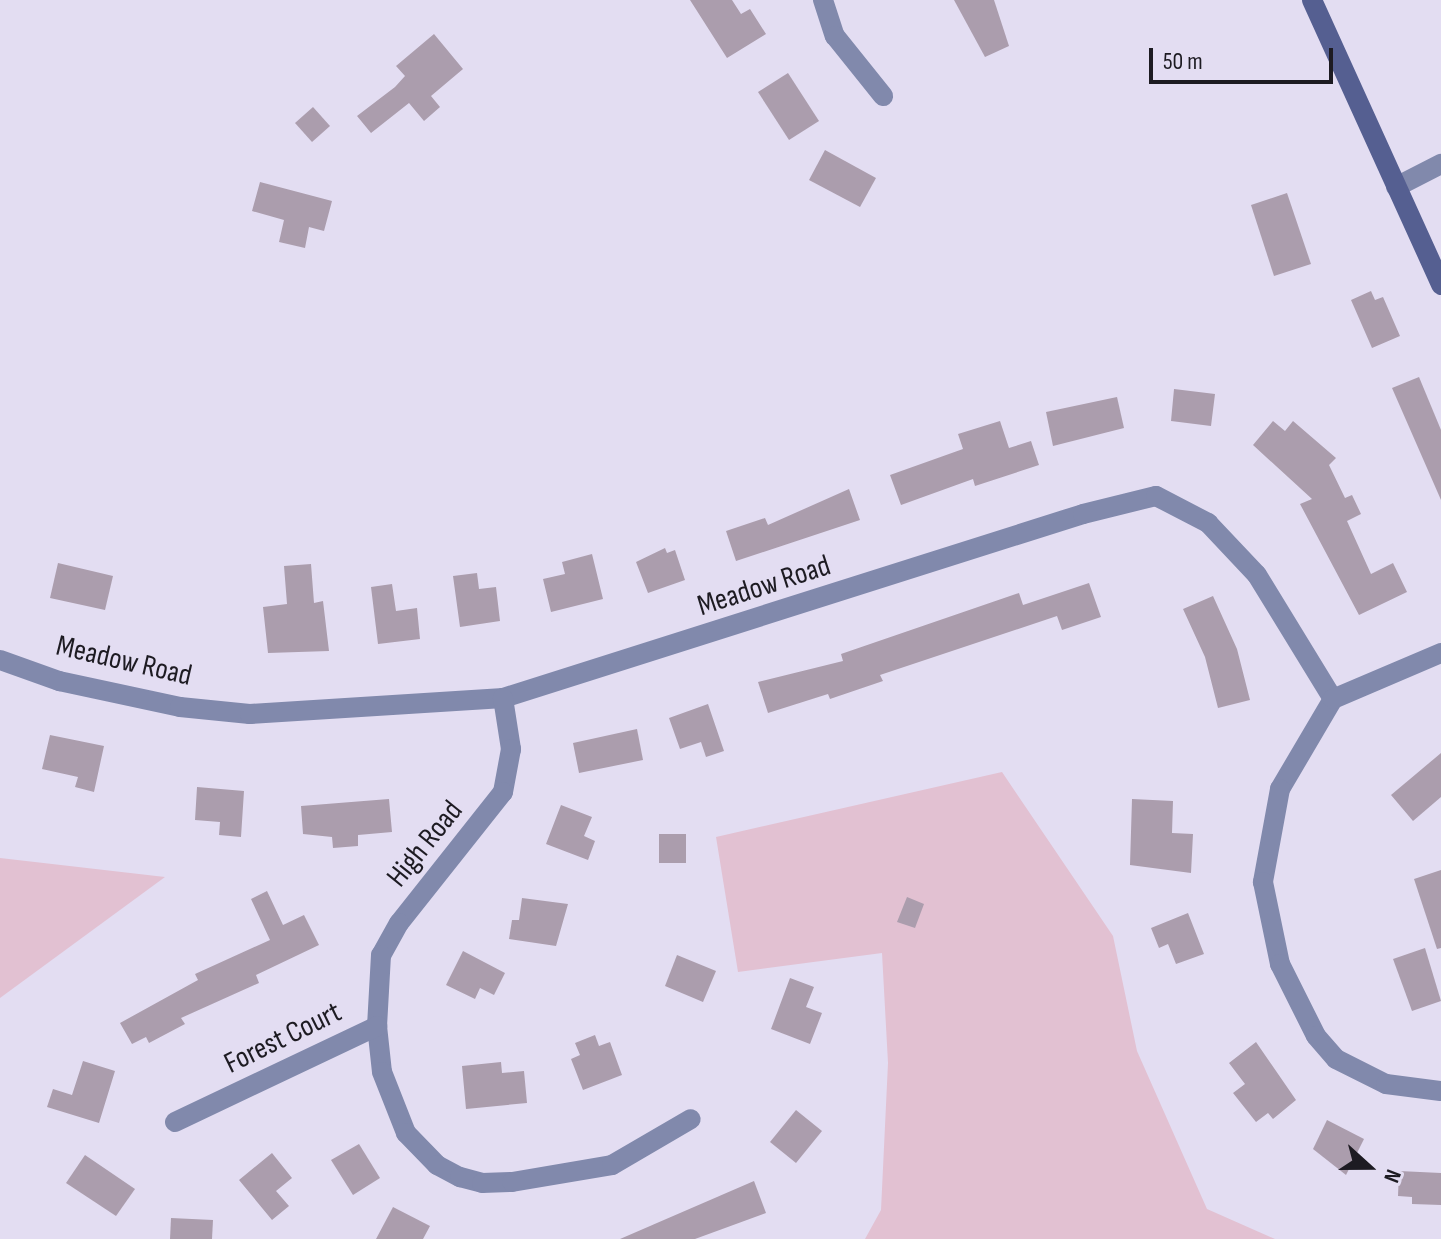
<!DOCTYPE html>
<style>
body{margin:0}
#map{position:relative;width:1441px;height:1239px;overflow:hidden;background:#e3ddf2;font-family:"Sofia Sans Condensed",sans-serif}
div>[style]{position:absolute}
.green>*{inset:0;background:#e2c1d2}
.building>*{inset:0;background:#ab9dad}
.street>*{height:20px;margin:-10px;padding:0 10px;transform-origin:10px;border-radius:10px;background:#8189ac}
.secondary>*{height:20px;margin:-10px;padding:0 10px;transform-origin:10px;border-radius:10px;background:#555f91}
span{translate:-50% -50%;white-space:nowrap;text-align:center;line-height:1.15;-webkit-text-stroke:6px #e3ddf2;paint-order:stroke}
.street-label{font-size:30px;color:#1d1b22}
.north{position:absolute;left:1329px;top:1127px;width:80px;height:80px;-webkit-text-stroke:6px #e3ddf2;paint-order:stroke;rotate:111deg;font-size:22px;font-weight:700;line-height:32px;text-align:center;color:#1d1b22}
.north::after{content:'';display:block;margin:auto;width:28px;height:36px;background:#1d1b22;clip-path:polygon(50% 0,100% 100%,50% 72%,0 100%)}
.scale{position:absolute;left:1149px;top:48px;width:184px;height:36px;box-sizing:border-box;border:4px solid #1d1b22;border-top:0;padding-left:10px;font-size:24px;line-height:28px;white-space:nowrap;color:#1d1b22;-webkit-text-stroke:6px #e3ddf2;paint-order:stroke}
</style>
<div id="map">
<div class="green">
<i style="clip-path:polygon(1002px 772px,1113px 936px,1137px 1051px,1207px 1209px,1275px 1239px,865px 1239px,881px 1210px,888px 1063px,882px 953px,738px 972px,716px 837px)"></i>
<i style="clip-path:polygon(0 858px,165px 877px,0 998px)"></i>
</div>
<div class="building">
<i style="clip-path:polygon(690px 0,732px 0,741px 14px,750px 9px,766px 34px,727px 58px)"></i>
<i style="clip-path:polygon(954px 0,994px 0,1009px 46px,985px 57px)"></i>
<i style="clip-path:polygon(434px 34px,463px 69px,431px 96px,440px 107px,424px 121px,409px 103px,371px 133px,357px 116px,395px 87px,405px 76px,396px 66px)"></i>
<i style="clip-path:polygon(788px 73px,819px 121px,789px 140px,758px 92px)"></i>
<i style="clip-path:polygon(313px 107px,330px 126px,312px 142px,295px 123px)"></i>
<i style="clip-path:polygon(825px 150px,876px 178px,860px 207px,809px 180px)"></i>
<i style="clip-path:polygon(260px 182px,332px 201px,324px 231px,309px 227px,305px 248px,279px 242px,284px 220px,252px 211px)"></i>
<i style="clip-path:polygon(1287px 193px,1311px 264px,1274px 276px,1251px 205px)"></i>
<i style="clip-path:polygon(1371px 291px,1375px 300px,1383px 297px,1400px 336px,1372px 348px,1351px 300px)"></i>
<i style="clip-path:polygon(1419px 377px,1441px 430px,1441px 500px,1392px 388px)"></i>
<i style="clip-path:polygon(1174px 389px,1215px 394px,1211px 426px,1171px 421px)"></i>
<i style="clip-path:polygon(1117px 397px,1124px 428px,1053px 446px,1046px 412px)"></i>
<i style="clip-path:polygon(1000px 421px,1009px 448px,1031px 441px,1039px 465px,975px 486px,973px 479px,901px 505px,890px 475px,963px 449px,958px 434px)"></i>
<i style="clip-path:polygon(1273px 421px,1285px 431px,1293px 421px,1336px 458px,1329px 465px,1345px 498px,1352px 495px,1361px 514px,1347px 521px,1371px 574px,1393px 563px,1407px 592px,1359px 615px,1300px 504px,1312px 499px,1253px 445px)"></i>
<i style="clip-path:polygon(849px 489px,860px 520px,736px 561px,726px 531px,765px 518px,768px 525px)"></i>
<i style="clip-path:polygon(665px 548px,667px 553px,675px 550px,685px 580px,648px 593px,636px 562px)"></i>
<i style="clip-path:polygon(592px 554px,603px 599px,551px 612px,543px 579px,565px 574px,562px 562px)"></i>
<i style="clip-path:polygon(58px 563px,113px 576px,105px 610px,50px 598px)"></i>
<i style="clip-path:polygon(311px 564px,314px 603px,323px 601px,329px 651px,268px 653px,263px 607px,287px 604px,284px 566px)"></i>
<i style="clip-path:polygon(477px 573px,479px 589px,496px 587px,500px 621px,460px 627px,453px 576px)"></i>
<i style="clip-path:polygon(1089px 583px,1101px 617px,1062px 630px,1057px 616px,880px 675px,883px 681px,830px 699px,828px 694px,768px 713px,758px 682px,843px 661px,841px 654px,1019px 593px,1023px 605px)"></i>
<i style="clip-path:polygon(392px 584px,396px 611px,417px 608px,420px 639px,378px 644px,371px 587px)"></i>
<i style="clip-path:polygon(1213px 596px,1237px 649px,1250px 700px,1218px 708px,1205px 657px,1183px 609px)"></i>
<i style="clip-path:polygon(708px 704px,724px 751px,706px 757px,701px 742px,680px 749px,669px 718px)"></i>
<i style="clip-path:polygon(637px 729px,643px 760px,579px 773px,573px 743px)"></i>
<i style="clip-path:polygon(50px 735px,104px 746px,94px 792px,75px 787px,78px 777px,42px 769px)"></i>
<i style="clip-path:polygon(1441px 753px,1441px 797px,1413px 821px,1391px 795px)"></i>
<i style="clip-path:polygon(197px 787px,244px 791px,241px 837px,219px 835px,220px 822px,195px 820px)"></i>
<i style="clip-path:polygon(389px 799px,392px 832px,358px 835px,358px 846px,333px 848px,332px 837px,303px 834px,301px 806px)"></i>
<i style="clip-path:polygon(1132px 799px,1173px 801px,1172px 833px,1193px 834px,1191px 873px,1130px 865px)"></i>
<i style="clip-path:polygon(561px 805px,592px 817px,584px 836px,595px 841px,588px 860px,546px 844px)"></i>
<i style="clip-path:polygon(659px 834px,686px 834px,686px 863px,659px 863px)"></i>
<i style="clip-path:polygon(1441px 870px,1441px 948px,1437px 949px,1414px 879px)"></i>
<i style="clip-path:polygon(267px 891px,283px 925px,304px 915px,319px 945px,256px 975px,259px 983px,181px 1018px,185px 1024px,149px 1043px,146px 1037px,132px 1044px,120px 1023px,198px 980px,195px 974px,270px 940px,251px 899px)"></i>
<i style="clip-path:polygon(907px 897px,924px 904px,915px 928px,897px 922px)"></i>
<i style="clip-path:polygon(522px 898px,568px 904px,556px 946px,509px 939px,512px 920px,519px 920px)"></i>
<i style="clip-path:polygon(1188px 913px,1204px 954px,1176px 964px,1168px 944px,1159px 948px,1151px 928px)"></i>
<i style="clip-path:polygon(1425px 948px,1441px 1001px,1412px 1011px,1393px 959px)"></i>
<i style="clip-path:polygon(463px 951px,505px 973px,494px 995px,480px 988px,475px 999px,446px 985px)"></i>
<i style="clip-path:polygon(677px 955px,716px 971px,703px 1002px,665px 986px)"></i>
<i style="clip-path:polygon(790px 978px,814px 987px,806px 1007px,822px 1013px,810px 1044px,771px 1029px)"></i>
<i style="clip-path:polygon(595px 1035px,599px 1046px,610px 1042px,622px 1075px,583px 1090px,571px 1059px,580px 1055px,575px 1043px)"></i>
<i style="clip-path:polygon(1256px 1042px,1296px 1100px,1273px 1119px,1268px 1113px,1256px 1122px,1233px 1093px,1245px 1084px,1229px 1063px)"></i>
<i style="clip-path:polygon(83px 1061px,115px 1071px,99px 1123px,47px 1107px,53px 1089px,72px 1095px)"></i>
<i style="clip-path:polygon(501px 1062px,502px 1073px,524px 1071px,527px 1103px,466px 1109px,462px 1066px)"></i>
<i style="clip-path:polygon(796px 1110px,822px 1131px,796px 1163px,770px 1142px)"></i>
<i style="clip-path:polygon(1327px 1120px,1364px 1139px,1346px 1175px,1313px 1149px)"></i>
<i style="clip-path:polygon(359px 1144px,380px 1178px,353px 1195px,331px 1160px)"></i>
<i style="clip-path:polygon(272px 1153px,292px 1178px,276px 1191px,289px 1206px,272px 1220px,239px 1180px)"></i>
<i style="clip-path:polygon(85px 1155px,135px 1189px,116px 1216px,66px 1183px)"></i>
<i style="clip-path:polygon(1399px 1171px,1441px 1173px,1441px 1205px,1412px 1204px,1412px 1197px,1398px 1196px)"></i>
<i style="clip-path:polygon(754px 1181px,766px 1213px,695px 1239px,620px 1239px)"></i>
<i style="clip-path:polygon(393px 1207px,430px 1226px,423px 1239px,376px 1239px)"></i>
<i style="clip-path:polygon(171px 1218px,213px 1220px,212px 1239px,170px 1239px)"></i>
</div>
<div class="street">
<i style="left:823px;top:0;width:38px;rotate:72deg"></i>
<i style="left:835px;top:36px;width:77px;rotate:51.3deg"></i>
<i style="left:1396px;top:187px;width:51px;rotate:-27.1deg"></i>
<i style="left:0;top:660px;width:63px;rotate:19.6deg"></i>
<i style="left:59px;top:681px;width:124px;rotate:12.1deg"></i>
<i style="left:180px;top:707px;width:70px;rotate:5.7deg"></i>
<i style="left:250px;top:714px;width:254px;rotate:-3.6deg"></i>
<i style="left:503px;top:698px;width:608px;rotate:-17.6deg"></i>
<i style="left:1083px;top:514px;width:75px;rotate:-13.9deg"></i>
<i style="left:1156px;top:496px;width:59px;rotate:27.4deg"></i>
<i style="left:1208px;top:523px;width:71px;rotate:46.7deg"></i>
<i style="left:1257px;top:575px;width:145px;rotate:58.5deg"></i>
<i style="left:503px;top:698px;width:52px;rotate:81.1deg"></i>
<i style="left:511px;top:749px;width:44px;rotate:100.5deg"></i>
<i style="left:503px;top:792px;width:167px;rotate:128.4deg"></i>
<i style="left:399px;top:923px;width:37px;rotate:119deg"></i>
<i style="left:381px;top:955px;width:71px;rotate:93.2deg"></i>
<i style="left:377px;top:1026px;width:46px;rotate:83.8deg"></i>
<i style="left:382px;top:1072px;width:66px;rotate:68.5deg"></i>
<i style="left:406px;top:1133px;width:45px;rotate:45.9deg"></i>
<i style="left:437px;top:1165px;width:26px;rotate:28deg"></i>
<i style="left:460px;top:1177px;width:23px;rotate:15deg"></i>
<i style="left:482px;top:1183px;width:30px;rotate:-2deg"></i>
<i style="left:512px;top:1182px;width:101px;rotate:-9.6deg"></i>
<i style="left:612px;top:1165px;width:91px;rotate:-30.2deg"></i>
<i style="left:1333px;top:699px;width:104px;rotate:120.5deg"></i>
<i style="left:1280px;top:789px;width:95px;rotate:100.4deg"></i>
<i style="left:1263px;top:882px;width:84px;rotate:78.3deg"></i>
<i style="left:1280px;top:964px;width:80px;rotate:63.4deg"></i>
<i style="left:1316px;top:1036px;width:30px;rotate:49deg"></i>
<i style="left:1336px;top:1059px;width:56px;rotate:26.6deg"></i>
<i style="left:1386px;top:1084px;width:55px;rotate:7.3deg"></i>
<i style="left:1333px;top:699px;width:117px;rotate:-23.1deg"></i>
<i style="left:175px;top:1122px;width:224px;rotate:-25.4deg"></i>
</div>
<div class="secondary">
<i style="left:1312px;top:0;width:313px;rotate:65.6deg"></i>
</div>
<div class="street-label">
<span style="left:764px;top:586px;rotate:-18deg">Meadow Road</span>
<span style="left:124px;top:661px;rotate:13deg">Meadow Road</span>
<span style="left:425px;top:844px;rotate:-51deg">High Road</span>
<span style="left:283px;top:1038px;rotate:-26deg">Forest Court</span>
</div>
<div class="north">N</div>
<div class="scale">50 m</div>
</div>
